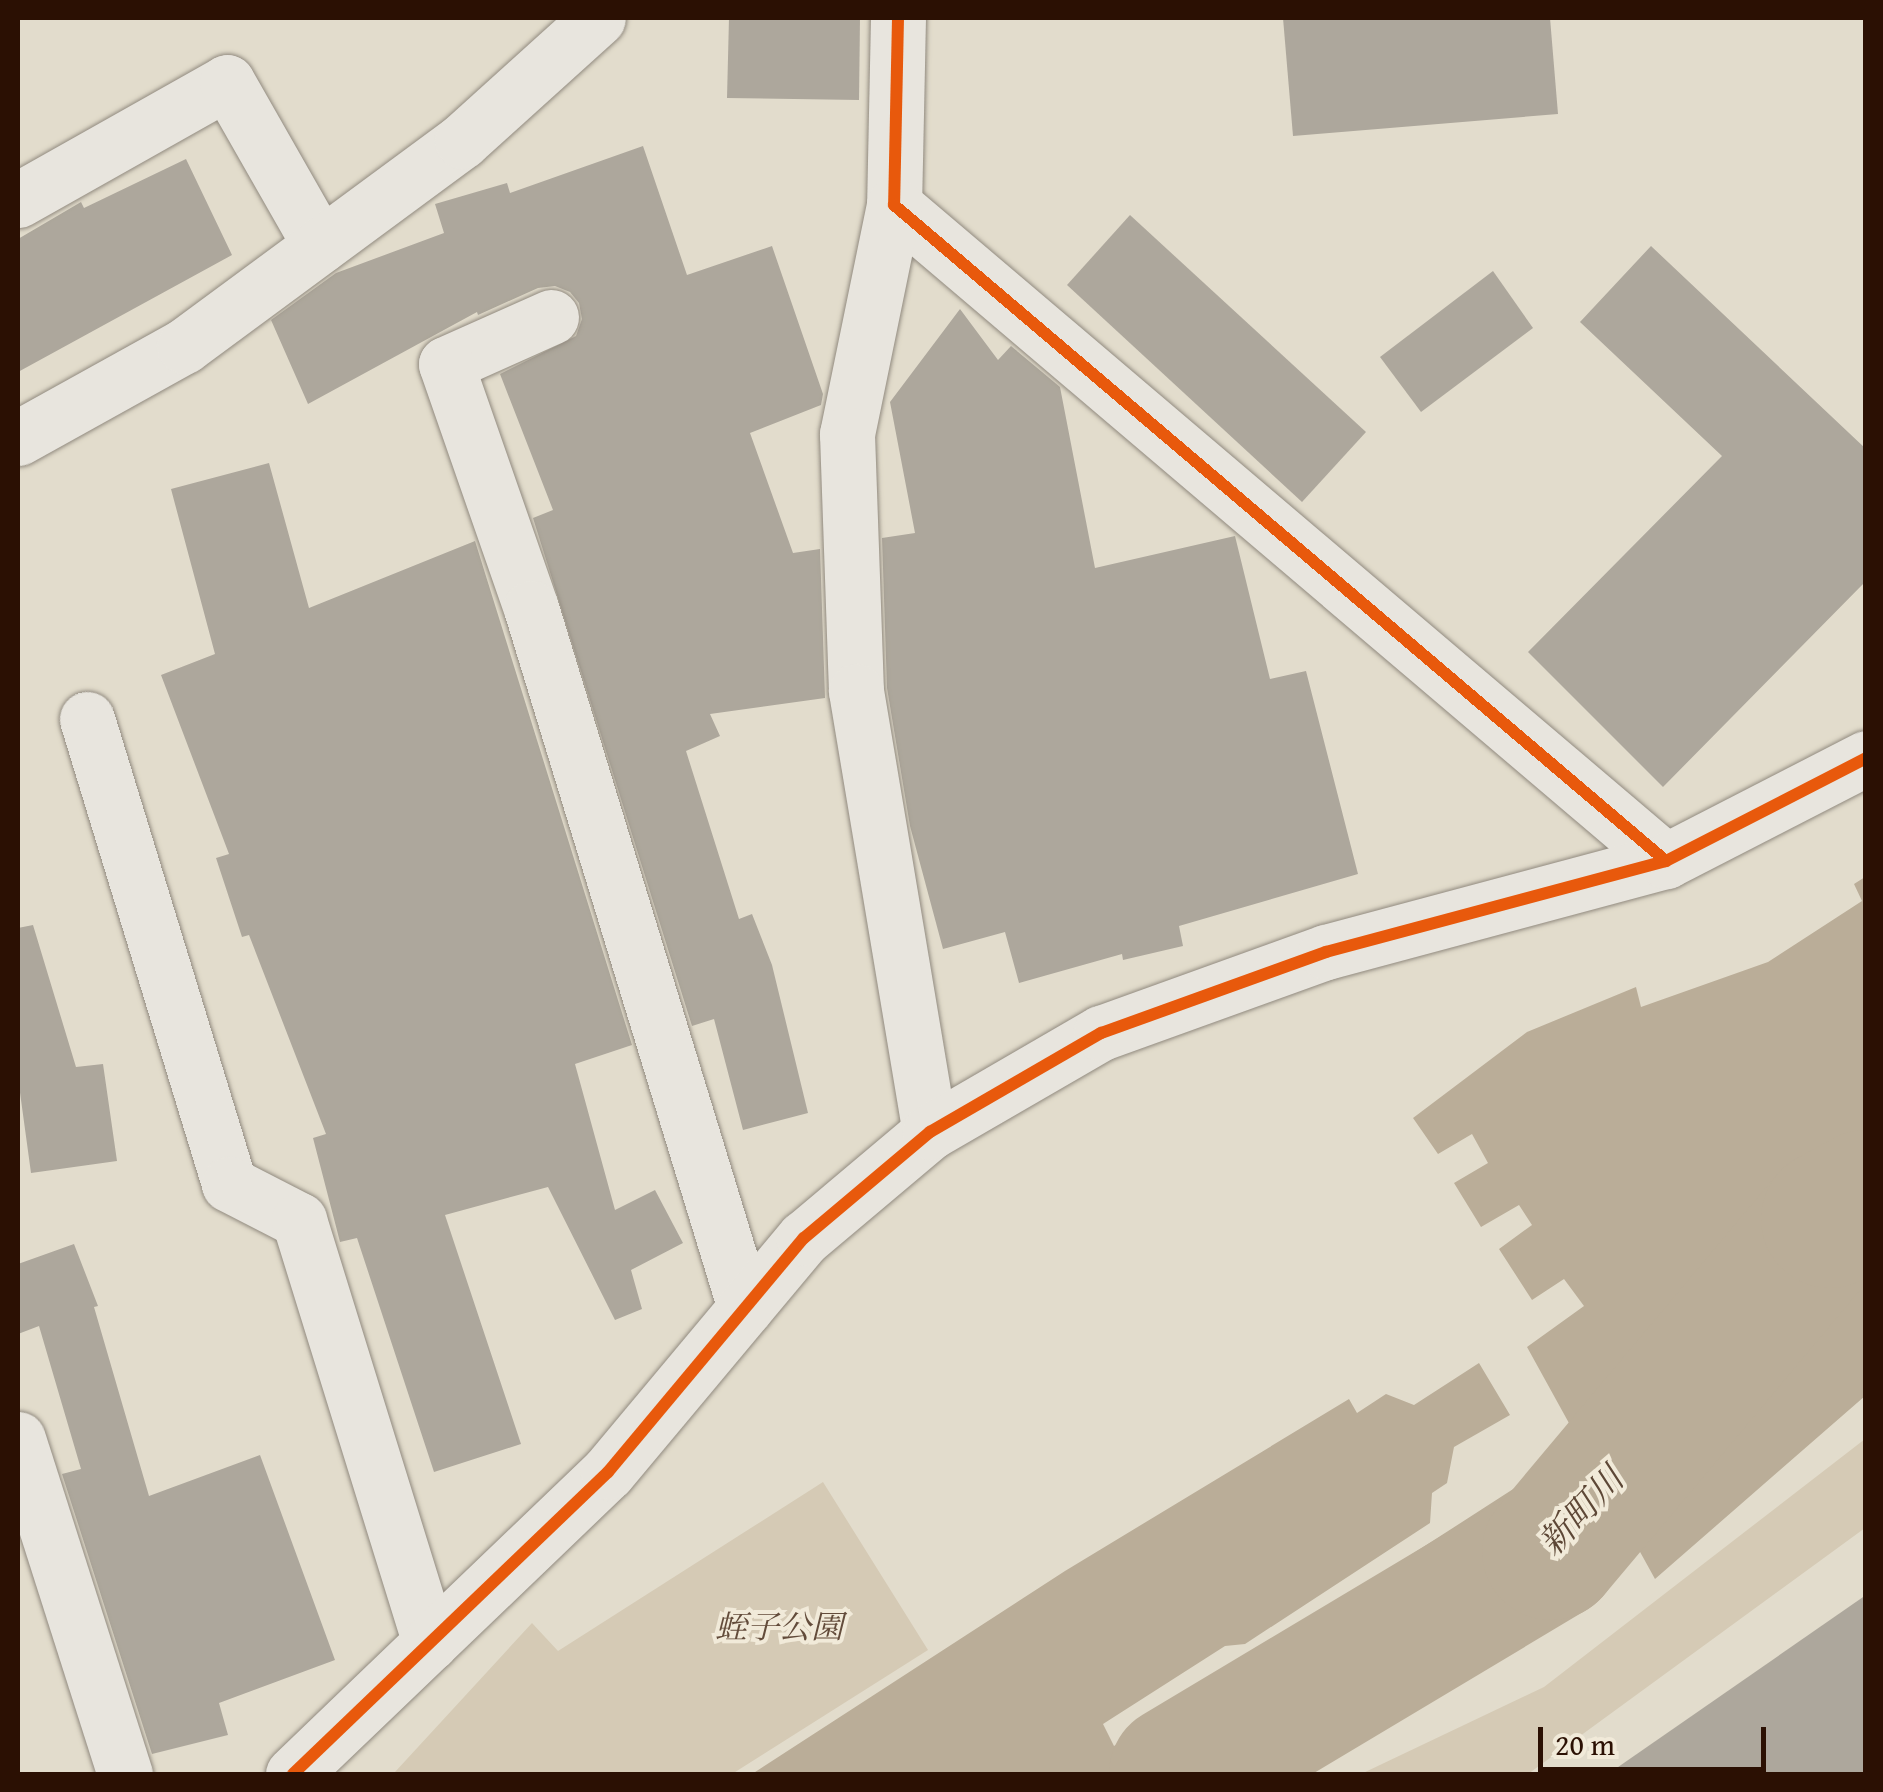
<!DOCTYPE html>
<meta charset="utf-8">
<style>
body{margin:0}
#map{position:relative;width:1883px;height:1792px;overflow:hidden;background:#e2dccc;font-family:"Gentium Book Plus","Noto Serif JP",serif}
div>[style]{position:absolute}
.green>*{inset:0;background:#d5cab5}
.water>*{inset:0;background:#baad98}
.river>*{height:138px;margin:-69px;padding:0 69px;transform-origin:69px;border-radius:69px;background:#baad98}
.building>*{inset:0;background:#ada79c}
.roads{filter:drop-shadow(0 0 2px #918a7f) drop-shadow(0 0 2px #918a7f)}
.minor>*{height:55px;margin:-27.5px;padding:0 27.5px;transform-origin:27.5px;border-radius:27.5px;background:#e8e5de}
.cycleway>*{height:12px;margin:-6px;padding:0 6px;transform-origin:6px;border-radius:6px;background:#e8590c}
span{translate:-50% -50%;white-space:nowrap;text-align:center;line-height:1.15;-webkit-text-stroke:8px #f1ead9;paint-order:stroke}
.park-label{font-size:32px;color:#634c3b;font-style:italic}
.water-label{font-size:35px;color:#5d4736;font-style:italic}
.frame{position:absolute;inset:0;border:20px solid #2b1003;pointer-events:none}
.scale{position:absolute;left:1538px;top:1727px;width:228px;height:45px;box-sizing:border-box;border:5px solid #2b1003;border-top:0;padding-left:12px;font-size:30px;line-height:35px;white-space:nowrap;color:#2b1003;-webkit-text-stroke:8px #f1ead9;paint-order:stroke}
</style>
<div id="map">
<div class="green">
<i style="clip-path:polygon(1865px 1439px,1865px 1528px,1528px 1774px,1361px 1774px,1544px 1687px)"></i>
<i style="clip-path:polygon(823px 1482px,928px 1650px,732px 1774px,395px 1772px,532px 1623px,558px 1651px)"></i>
</div>
<div class="water">
<i style="clip-path:polygon(1865px 877px,1865px 1396px,1655px 1579px,1527px 1347px,1584px 1306px,1564px 1279px,1532px 1300px,1499px 1249px,1532px 1225px,1519px 1205px,1481px 1227px,1454px 1183px,1488px 1163px,1472px 1134px,1438px 1154px,1413px 1118px,1527px 1032px,1636px 987px,1641px 1007px,1768px 962px,1862px 901px,1854px 884px)"></i>
<i style="clip-path:polygon(1479px 1363px,1510px 1415px,1454px 1447px,1447px 1483px,1432px 1493px,1430px 1523px,1245px 1644px,1225px 1646px,1103px 1724px,1114px 1746px,1546px 1468px,1610px 1568px,1280px 1774px,752px 1774px,1065px 1571px,1349px 1399px,1357px 1413px,1386px 1394px,1414px 1405px)"></i>
</div>
<div class="river">
<i style="left:1178px;top:1774px;width:435px;rotate:-30.9deg"></i>
<i style="left:1551px;top:1551px;width:434px;rotate:-50deg"></i>
<i style="left:1830px;top:1219px;width:41px;rotate:-29.1deg"></i>
</div>
<div class="building">
<i style="clip-path:polygon(729px 18px,860px 18px,859px 100px,727px 98px)"></i>
<i style="clip-path:polygon(1283px 18px,1550px 18px,1558px 114px,1293px 136px)"></i>
<i style="clip-path:polygon(643px 146px,687px 275px,772px 246px,823px 394px,821px 405px,750px 433px,793px 553px,820px 549px,825px 698px,710px 714px,720px 736px,686px 751px,739px 919px,752px 914px,772px 965px,808px 1113px,743px 1130px,714px 1019px,692px 1026px,533px 518px,553px 510px,500px 374px,576px 336px,582px 319px,579px 303px,570px 292px,555px 286px,538px 288px,478px 315px,477px 312px,308px 404px,271px 320px,336px 273px,444px 233px,435px 204px,507px 183px,510px 193px)"></i>
<i style="clip-path:polygon(186px 159px,232px 255px,18px 372px,18px 239px,81px 202px,84px 208px)"></i>
<i style="clip-path:polygon(1130px 215px,1366px 432px,1302px 502px,1067px 285px)"></i>
<i style="clip-path:polygon(1651px 246px,1866px 449px,1866px 581px,1663px 787px,1528px 652px,1722px 456px,1580px 322px)"></i>
<i style="clip-path:polygon(1493px 271px,1533px 328px,1421px 412px,1380px 357px)"></i>
<i style="clip-path:polygon(960px 309px,998px 360px,1011px 346px,1060px 387px,1095px 568px,1235px 536px,1270px 679px,1306px 671px,1358px 874px,1179px 926px,1183px 946px,1123px 960px,1122px 954px,1019px 983px,1005px 932px,943px 949px,910px 826px,887px 688px,882px 538px,915px 533px,890px 402px)"></i>
<i style="clip-path:polygon(269px 463px,309px 608px,475px 541px,632px 1045px,575px 1064px,615px 1210px,655px 1190px,683px 1243px,631px 1270px,642px 1309px,615px 1320px,548px 1187px,445px 1215px,521px 1444px,434px 1472px,357px 1238px,340px 1242px,313px 1138px,326px 1134px,249px 935px,242px 937px,216px 858px,229px 854px,161px 675px,215px 654px,171px 489px)"></i>
<i style="clip-path:polygon(33px 925px,76px 1067px,103px 1064px,117px 1161px,31px 1173px,18px 1078px,18px 928px)"></i>
<i style="clip-path:polygon(74px 1244px,98px 1306px,94px 1307px,149px 1496px,260px 1455px,335px 1660px,219px 1703px,228px 1735px,152px 1754px,62px 1474px,81px 1469px,39px 1326px,18px 1334px,18px 1264px)"></i>
<i style="clip-path:polygon(1866px 1595px,1866px 1774px,1608px 1774px)"></i>
</div>
<div class="roads">
<div class="minor">
<i style="left:898px;top:18px;width:187px;rotate:91.2deg"></i>
<i style="left:894px;top:205px;width:1013px;rotate:40.36deg"></i>
<i style="left:18px;top:200px;width:240px;rotate:-29.4deg"></i>
<i style="left:227px;top:82px;width:188px;rotate:60.3deg"></i>
<i style="left:894px;top:205px;width:234px;rotate:101.6deg"></i>
<i style="left:847px;top:434px;width:257px;rotate:88deg"></i>
<i style="left:856px;top:691px;width:447px;rotate:80.5deg"></i>
<i style="left:551px;top:317px;width:115px;rotate:155.9deg"></i>
<i style="left:446px;top:364px;width:258px;rotate:70.8deg"></i>
<i style="left:531px;top:608px;width:732px;rotate:73deg"></i>
<i style="left:18px;top:438px;width:190px;rotate:-29deg"></i>
<i style="left:184px;top:346px;width:345px;rotate:-36.4deg"></i>
<i style="left:462px;top:141px;width:183px;rotate:-42.1deg"></i>
<i style="left:87px;top:719px;width:486px;rotate:73deg"></i>
<i style="left:229px;top:1184px;width:79px;rotate:27.2deg"></i>
<i style="left:299px;top:1220px;width:443px;rotate:72.8deg"></i>
<i style="left:18px;top:1439px;width:352px;rotate:72.3deg"></i>
<i style="left:293px;top:1774px;width:436px;rotate:-43.8deg"></i>
<i style="left:608px;top:1472px;width:305px;rotate:-50.1deg"></i>
<i style="left:804px;top:1238px;width:165px;rotate:-40.1deg"></i>
<i style="left:930px;top:1132px;width:198px;rotate:-30.1deg"></i>
<i style="left:1101px;top:1033px;width:239px;rotate:-19.8deg"></i>
<i style="left:1326px;top:952px;width:352px;rotate:-15deg"></i>
<i style="left:1666px;top:861px;width:225px;rotate:-27.2deg"></i>
</div>
</div>
<div class="cycleway">
<i style="left:898px;top:18px;width:187px;rotate:91.2deg"></i>
<i style="left:894px;top:205px;width:1013px;rotate:40.36deg"></i>
<i style="left:293px;top:1774px;width:436px;rotate:-43.8deg"></i>
<i style="left:608px;top:1472px;width:305px;rotate:-50.1deg"></i>
<i style="left:804px;top:1238px;width:165px;rotate:-40.1deg"></i>
<i style="left:930px;top:1132px;width:198px;rotate:-30.1deg"></i>
<i style="left:1101px;top:1033px;width:239px;rotate:-19.8deg"></i>
<i style="left:1326px;top:952px;width:352px;rotate:-15deg"></i>
<i style="left:1666px;top:861px;width:225px;rotate:-27.2deg"></i>
</div>
<div class="park-label">
<span style="left:779px;top:1627px">蛭子公園</span>
</div>
<div class="water-label">
<span style="left:1581px;top:1511px;rotate:-47deg">新町川</span>
</div>
<div class="frame"></div>
<div class="scale">20 m</div>
</div>
